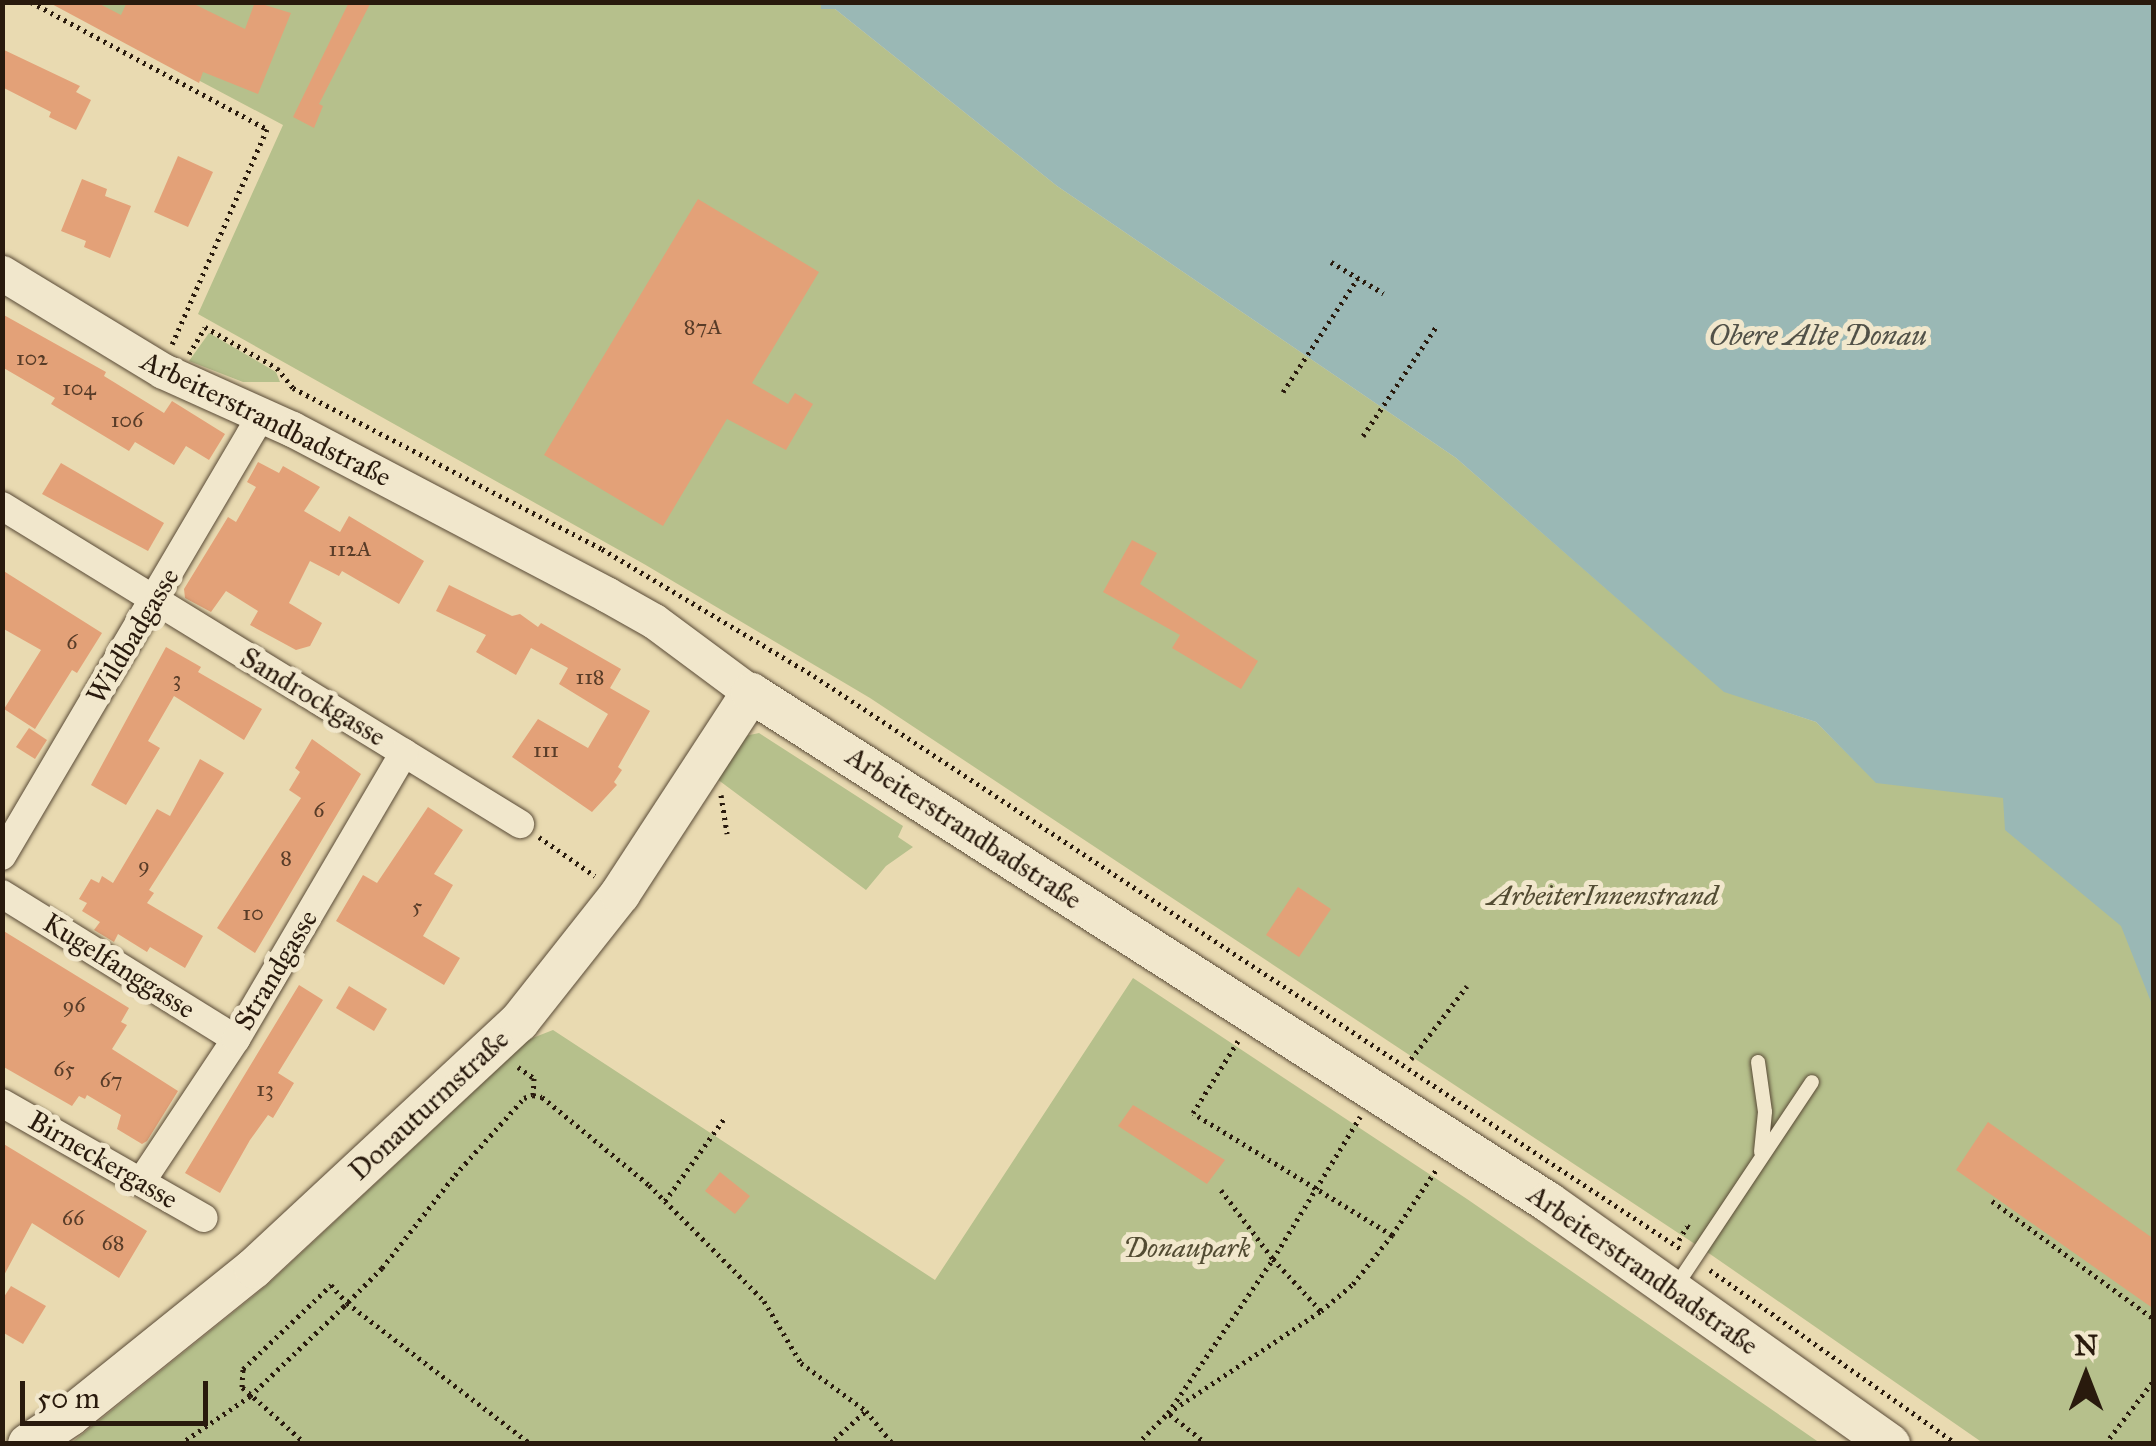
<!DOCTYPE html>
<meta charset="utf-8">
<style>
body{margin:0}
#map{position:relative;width:2156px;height:1446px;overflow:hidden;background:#e9dab1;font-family:"IM FELL Great Primer",serif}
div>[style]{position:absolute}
.green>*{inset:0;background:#b6c08c}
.water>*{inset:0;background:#9ab8b5}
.building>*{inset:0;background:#e3a178}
.path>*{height:5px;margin-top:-2.5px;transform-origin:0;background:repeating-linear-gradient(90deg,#291a0d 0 2.5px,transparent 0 7.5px)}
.roads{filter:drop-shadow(0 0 2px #594a36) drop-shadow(0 0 2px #594a36)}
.service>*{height:14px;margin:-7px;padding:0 7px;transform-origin:7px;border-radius:7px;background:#f1e7cc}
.minor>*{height:28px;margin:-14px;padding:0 14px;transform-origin:14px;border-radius:14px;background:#f1e7cc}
.tertiary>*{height:35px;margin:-17.5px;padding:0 17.5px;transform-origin:17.5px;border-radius:17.5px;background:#f1e7cc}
.secondary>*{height:40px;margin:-20px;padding:0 20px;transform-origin:20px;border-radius:20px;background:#f1e7cc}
span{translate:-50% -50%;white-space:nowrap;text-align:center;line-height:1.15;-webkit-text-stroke:10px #f1e7cc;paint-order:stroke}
.number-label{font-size:22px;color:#583c28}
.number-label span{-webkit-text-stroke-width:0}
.street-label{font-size:28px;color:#291a0d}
.park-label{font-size:28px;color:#534c33;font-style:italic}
.water-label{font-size:30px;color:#515148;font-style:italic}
.frame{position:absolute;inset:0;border:5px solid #291a0d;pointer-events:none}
.north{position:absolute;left:2036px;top:1326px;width:100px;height:100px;-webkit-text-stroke:8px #f1e7cc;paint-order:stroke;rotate:0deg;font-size:28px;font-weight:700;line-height:40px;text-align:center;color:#291a0d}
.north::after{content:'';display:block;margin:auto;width:35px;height:45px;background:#291a0d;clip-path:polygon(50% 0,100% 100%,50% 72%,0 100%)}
.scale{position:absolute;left:20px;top:1381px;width:188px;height:45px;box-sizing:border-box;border:5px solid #291a0d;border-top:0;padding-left:12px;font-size:30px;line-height:35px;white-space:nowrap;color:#291a0d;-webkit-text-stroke:8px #f1e7cc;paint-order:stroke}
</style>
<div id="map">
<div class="green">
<i style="clip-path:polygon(53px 3px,821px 3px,822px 9px,835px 9px,1057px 186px,1456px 458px,1724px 691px,1816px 722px,1877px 783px,2153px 470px,2153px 1443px,1983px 1443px,1710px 1254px,870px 698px,644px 564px,198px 314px,283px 125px)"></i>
<i style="clip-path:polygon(209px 333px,276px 372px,280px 382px,243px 382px,189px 361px)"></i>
<i style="clip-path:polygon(759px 733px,903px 826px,898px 837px,913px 847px,886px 866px,866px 890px,717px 779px,745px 736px)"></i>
<i style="clip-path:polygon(1133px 978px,1467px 1199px,1820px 1443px,70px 1444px,267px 1285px,530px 1039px,553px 1030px,935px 1280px)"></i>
</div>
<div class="water">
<i style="clip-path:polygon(821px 3px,2153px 3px,2153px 1007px,2121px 926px,2005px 830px,2003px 798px,1876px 783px,1816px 722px,1724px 692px,1456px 458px,1057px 186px,835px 9px,821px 9px)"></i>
</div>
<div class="building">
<i style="clip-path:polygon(48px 2px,96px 2px,121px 15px,127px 2px,190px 2px,245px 29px,255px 2px,291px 13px,258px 94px,203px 72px,199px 83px)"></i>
<i style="clip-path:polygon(349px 2px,371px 2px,319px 104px,323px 106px,314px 128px,293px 117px)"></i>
<i style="clip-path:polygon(2px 49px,80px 86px,76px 92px,91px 100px,76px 130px,49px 117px,51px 112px,2px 87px)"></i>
<i style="clip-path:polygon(178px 156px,213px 172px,188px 227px,154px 212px)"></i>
<i style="clip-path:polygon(82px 179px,107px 189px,105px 196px,131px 206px,110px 258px,84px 247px,86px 241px,61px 231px)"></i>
<i style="clip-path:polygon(698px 199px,819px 272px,752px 383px,788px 404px,795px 393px,813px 404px,786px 450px,727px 419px,663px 526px,544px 455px)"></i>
<i style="clip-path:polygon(2px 314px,106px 372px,104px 376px,164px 413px,172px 401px,225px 434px,209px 460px,186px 446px,174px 465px,135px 442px,129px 451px,51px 404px,55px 398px,2px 367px)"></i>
<i style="clip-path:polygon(258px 462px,279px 473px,283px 466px,320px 487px,304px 511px,340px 532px,349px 516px,424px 561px,399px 604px,342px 571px,339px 576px,310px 561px,289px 603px,322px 623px,310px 646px,296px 650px,250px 625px,258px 611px,226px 591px,211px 612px,185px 598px,184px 589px,228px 517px,236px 522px,256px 487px,247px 482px)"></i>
<i style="clip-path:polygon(61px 463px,164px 523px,148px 551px,42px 494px)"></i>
<i style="clip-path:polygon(1132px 540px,1157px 553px,1140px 584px,1258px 661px,1241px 689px,1172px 648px,1180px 635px,1103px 592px)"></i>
<i style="clip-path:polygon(2px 570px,102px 633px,77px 673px,72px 670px,35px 729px,4px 709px,41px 650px,2px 628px)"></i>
<i style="clip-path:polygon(449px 585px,512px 616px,520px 614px,538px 627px,541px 623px,621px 669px,610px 688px,650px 711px,618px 767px,622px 770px,614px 782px,617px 785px,592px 812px,512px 757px,538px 719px,588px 748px,608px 714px,559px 684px,568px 668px,531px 648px,516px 675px,476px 652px,486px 635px,436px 611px)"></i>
<i style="clip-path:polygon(166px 647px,201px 667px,198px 672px,262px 709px,244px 740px,174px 696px,148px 741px,160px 748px,126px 805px,91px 785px)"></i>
<i style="clip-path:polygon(29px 728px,47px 740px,35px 759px,16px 747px)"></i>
<i style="clip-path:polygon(312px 739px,361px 774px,255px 953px,217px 928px,301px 798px,289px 790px,300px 772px,295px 768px)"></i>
<i style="clip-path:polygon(200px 759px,224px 773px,149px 890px,154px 893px,147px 903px,203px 936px,185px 968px,150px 947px,147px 952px,118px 934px,114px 942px,94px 930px,100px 922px,82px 911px,87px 903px,79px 899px,91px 879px,99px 883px,102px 876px,113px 883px,157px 809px,170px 816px)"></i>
<i style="clip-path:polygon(428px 807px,463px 830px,434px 874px,453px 885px,423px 936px,460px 958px,444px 985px,336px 921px,363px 875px,377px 883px)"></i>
<i style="clip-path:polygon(1298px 887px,1331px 909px,1299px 957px,1266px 935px)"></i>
<i style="clip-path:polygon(2px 930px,129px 1008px,121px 1022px,127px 1025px,112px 1049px,178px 1091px,147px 1141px,142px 1144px,117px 1129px,121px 1115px,87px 1095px,85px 1099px,79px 1096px,72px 1106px,2px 1066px)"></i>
<i style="clip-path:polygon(299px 985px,323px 1000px,278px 1073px,294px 1083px,273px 1118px,268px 1115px,250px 1140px,220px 1193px,185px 1173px)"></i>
<i style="clip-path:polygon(349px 986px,387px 1009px,374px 1031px,336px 1008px)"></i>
<i style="clip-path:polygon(1133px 1105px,1225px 1160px,1207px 1184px,1118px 1126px)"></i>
<i style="clip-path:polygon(1988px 1122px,2154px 1239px,2154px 1309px,1956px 1170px)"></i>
<i style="clip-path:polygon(2px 1143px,147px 1231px,119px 1278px,32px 1223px,2px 1279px)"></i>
<i style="clip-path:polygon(720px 1172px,750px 1196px,735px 1214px,705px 1191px)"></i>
<i style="clip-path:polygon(11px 1286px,46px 1306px,23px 1344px,2px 1332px,2px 1300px)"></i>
</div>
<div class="path">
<i style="left:31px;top:2px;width:268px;rotate:28.3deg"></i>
<i style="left:267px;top:129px;width:235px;rotate:113.8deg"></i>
<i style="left:1331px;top:262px;width:61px;rotate:30.8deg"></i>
<i style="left:189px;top:354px;width:31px;rotate:-59deg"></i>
<i style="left:205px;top:327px;width:83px;rotate:29.7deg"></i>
<i style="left:277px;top:368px;width:26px;rotate:51deg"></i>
<i style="left:293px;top:388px;width:348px;rotate:27.5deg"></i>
<i style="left:602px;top:549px;width:247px;rotate:30.9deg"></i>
<i style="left:814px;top:676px;width:1039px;rotate:33.46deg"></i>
<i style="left:1283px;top:392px;width:136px;rotate:-56.7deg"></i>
<i style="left:1363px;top:436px;width:131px;rotate:-56.2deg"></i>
<i style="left:721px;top:795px;width:39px;rotate:81deg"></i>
<i style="left:539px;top:837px;width:68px;rotate:34.9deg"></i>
<i style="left:1411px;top:1059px;width:92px;rotate:-52.5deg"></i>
<i style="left:518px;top:1067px;width:19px;rotate:35deg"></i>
<i style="left:534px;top:1078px;width:17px;rotate:93deg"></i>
<i style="left:1221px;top:1190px;width:86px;rotate:53deg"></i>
<i style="left:1273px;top:1259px;width:71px;rotate:47.3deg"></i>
<i style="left:665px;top:1201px;width:101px;rotate:-54.3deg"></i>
<i style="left:1992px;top:1201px;width:200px;rotate:36.1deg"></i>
<i style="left:1392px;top:1235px;width:82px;rotate:-55.9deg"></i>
<i style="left:1679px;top:1240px;width:16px;rotate:-60deg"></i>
<i style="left:1687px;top:1226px;width:6px;rotate:31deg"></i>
<i style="left:1710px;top:1270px;width:302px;rotate:35.2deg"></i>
<i style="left:180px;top:1444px;width:85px;rotate:-34.4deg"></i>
<i style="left:250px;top:1396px;width:129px;rotate:-43.7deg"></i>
<i style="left:343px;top:1307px;width:55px;rotate:-45deg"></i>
<i style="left:382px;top:1268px;width:118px;rotate:-51.9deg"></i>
<i style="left:455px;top:1175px;width:103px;rotate:-48.1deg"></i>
<i style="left:524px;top:1098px;width:9px;rotate:-18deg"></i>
<i style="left:533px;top:1095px;width:9px;rotate:13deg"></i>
<i style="left:542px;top:1097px;width:139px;rotate:39.4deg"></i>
<i style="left:649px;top:1185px;width:163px;rotate:45.2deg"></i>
<i style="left:764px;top:1301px;width:72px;rotate:59.2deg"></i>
<i style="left:801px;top:1363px;width:81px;rotate:36.4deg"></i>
<i style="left:866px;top:1411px;width:43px;rotate:50.7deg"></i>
<i style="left:306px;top:1444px;width:86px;rotate:-138.3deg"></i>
<i style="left:242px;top:1387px;width:18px;rotate:-87deg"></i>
<i style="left:243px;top:1369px;width:122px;rotate:-43.7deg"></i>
<i style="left:331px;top:1285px;width:24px;rotate:48deg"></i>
<i style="left:347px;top:1303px;width:232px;rotate:37.5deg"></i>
<i style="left:829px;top:1444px;width:50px;rotate:-41.7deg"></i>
<i style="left:1137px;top:1444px;width:44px;rotate:-45deg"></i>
<i style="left:1168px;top:1413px;width:186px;rotate:-55.7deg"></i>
<i style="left:1273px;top:1259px;width:167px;rotate:-58.5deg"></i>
<i style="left:1207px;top:1444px;width:50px;rotate:-141.5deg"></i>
<i style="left:1168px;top:1413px;width:184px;rotate:-33.7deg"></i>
<i style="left:1321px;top:1311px;width:42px;rotate:-40.2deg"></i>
<i style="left:1353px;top:1284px;width:63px;rotate:-51.5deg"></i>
<i style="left:1392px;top:1235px;width:233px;rotate:-148.5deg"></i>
<i style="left:1193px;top:1113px;width:85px;rotate:-58deg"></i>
<i style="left:2105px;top:1444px;width:81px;rotate:-52.6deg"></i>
</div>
<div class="roads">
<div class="service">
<i style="left:1758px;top:1062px;width:50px;rotate:82deg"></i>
<i style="left:1765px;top:1112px;width:40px;rotate:95.7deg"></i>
<i style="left:1676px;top:1286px;width:245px;rotate:-56.3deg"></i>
</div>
<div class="minor">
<i style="left:2px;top:506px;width:608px;rotate:31.55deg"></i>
<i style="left:2px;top:856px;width:511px;rotate:-59.52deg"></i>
<i style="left:2px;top:894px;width:275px;rotate:31.8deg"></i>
<i style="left:2px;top:1103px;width:232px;rotate:29.7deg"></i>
<i style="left:141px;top:1182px;width:172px;rotate:-56.4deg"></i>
<i style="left:236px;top:1039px;width:332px;rotate:-59.6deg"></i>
</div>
<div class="tertiary">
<i style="left:2px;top:273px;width:188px;rotate:31.3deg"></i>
<i style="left:163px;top:371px;width:141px;rotate:24.2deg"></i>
<i style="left:292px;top:429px;width:355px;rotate:27.7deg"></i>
<i style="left:606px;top:594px;width:55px;rotate:29.4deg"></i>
<i style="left:654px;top:621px;width:121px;rotate:36.6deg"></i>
</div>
<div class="secondary">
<i style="left:28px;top:1444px;width:50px;rotate:-33.7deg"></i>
<i style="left:70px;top:1416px;width:236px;rotate:-38.8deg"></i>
<i style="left:254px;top:1268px;width:362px;rotate:-42.9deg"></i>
<i style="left:519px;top:1022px;width:163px;rotate:-51.7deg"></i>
<i style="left:620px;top:894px;width:240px;rotate:-56.9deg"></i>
<i style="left:751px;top:693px;width:946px;rotate:32.56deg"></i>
<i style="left:1548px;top:1202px;width:419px;rotate:35.3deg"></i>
</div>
</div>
<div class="number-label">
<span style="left:703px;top:327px">87A</span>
<span style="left:32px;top:358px">102</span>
<span style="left:79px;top:388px">104</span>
<span style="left:127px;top:420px">106</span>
<span style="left:350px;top:549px">112A</span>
<span style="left:72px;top:642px">6</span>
<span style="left:590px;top:677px">118</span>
<span style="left:177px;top:679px">3</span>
<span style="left:546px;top:750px">111</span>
<span style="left:319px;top:810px">6</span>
<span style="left:286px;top:858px">8</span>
<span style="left:144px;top:865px">9</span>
<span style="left:417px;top:906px">5</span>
<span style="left:253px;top:913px">10</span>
<span style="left:74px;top:1005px">96</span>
<span style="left:64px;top:1069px">65</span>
<span style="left:111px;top:1080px">67</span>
<span style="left:265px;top:1089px">13</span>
<span style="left:73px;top:1218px">66</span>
<span style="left:113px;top:1243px">68</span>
</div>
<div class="street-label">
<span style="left:266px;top:419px;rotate:26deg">Arbeiterstrandbadstraße</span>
<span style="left:133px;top:636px;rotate:-59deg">Wildbadgasse</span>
<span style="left:313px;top:697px;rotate:31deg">Sandrockgasse</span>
<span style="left:964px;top:828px;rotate:33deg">Arbeiterstrandbadstraße</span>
<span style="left:119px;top:966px;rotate:32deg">Kugelfanggasse</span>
<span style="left:276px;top:970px;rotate:-59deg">Strandgasse</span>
<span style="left:429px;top:1105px;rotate:-43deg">Donauturmstraße</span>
<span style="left:103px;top:1160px;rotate:30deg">Birneckergasse</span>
<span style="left:1643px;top:1270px;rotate:35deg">Arbeiterstrandbadstraße</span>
</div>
<div class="park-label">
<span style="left:1603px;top:896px">ArbeiterInnenstrand</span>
<span style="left:1187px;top:1248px">Donaupark</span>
</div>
<div class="water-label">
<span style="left:1818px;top:335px">Obere Alte Donau</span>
</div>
<div class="frame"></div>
<div class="north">N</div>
<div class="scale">50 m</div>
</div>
